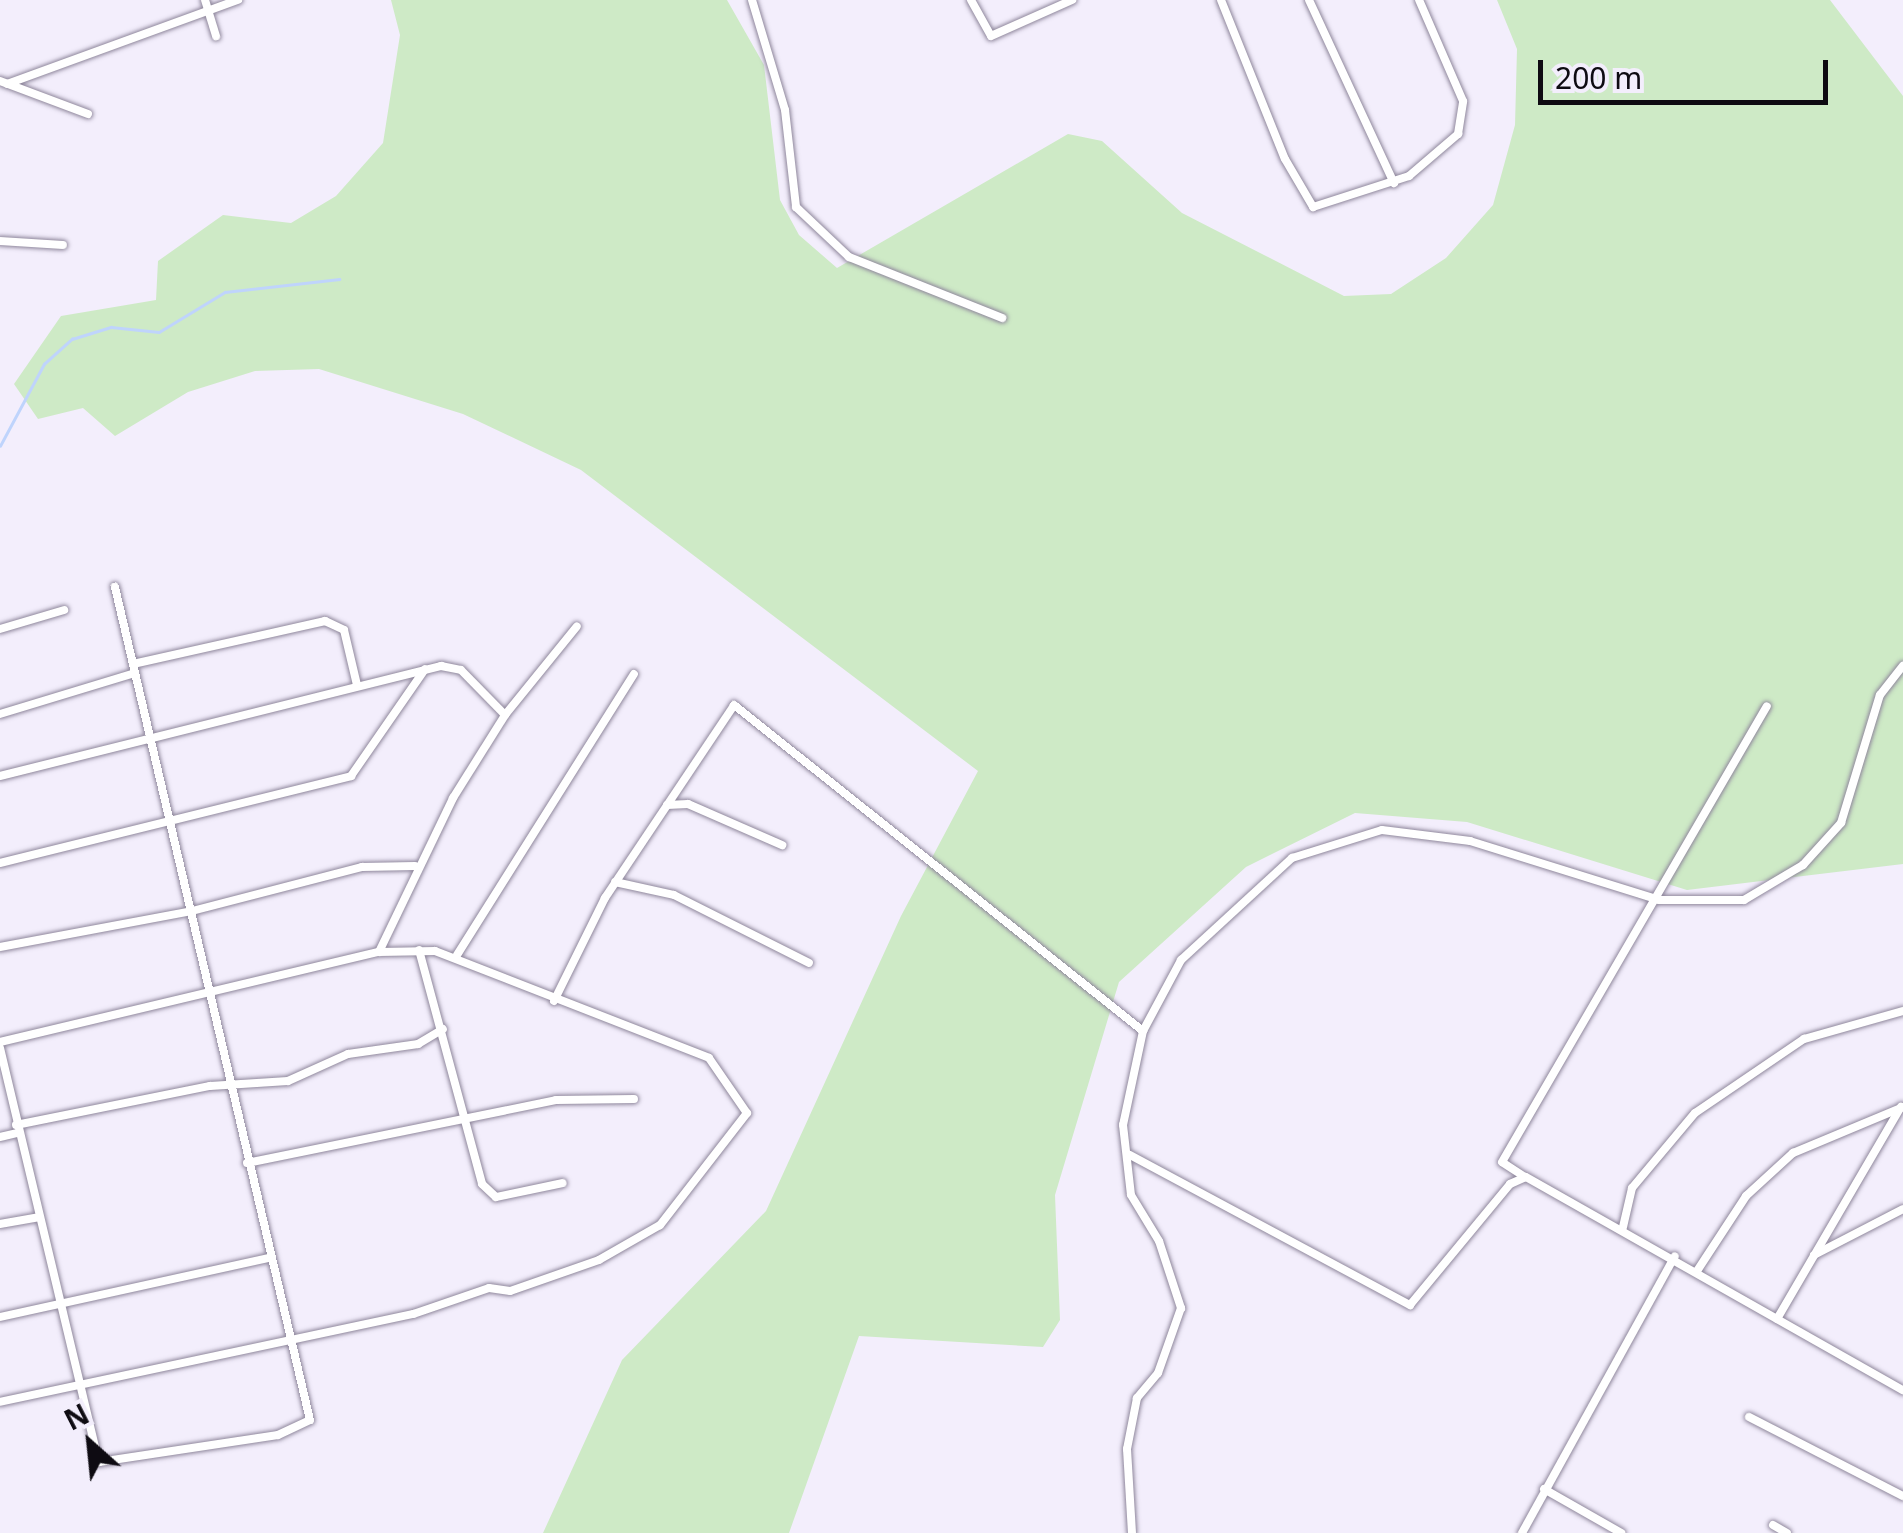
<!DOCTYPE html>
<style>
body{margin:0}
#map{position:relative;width:1903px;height:1533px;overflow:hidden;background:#f3eefc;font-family:"Noto Sans",sans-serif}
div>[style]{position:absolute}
.green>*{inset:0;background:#ceeac6}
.stream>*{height:2.5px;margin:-1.25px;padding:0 1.25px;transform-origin:1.25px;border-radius:1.25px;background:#bfd4fc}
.roads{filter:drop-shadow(0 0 2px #8f879c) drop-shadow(0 0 2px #8f879c)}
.street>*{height:8px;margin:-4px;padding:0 4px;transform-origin:4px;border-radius:4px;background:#fff}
span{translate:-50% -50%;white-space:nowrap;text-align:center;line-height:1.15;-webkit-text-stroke:8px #f3eefc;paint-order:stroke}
.north{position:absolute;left:40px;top:1393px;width:100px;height:100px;-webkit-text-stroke:8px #f3eefc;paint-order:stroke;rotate:333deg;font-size:28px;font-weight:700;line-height:40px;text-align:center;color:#0e0b12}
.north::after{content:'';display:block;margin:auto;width:35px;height:45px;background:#0e0b12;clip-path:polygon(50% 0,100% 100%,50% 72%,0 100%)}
.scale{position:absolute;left:1538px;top:60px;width:290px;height:45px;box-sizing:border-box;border:5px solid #0e0b12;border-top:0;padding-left:12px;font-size:30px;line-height:35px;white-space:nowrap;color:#0e0b12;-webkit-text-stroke:8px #f3eefc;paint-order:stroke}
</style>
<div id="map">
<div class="green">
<i style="clip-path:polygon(391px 0,727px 0,764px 65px,780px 200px,799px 235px,837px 268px,1068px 134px,1102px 141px,1182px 213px,1344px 296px,1391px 294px,1446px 258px,1493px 205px,1515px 125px,1517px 49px,1497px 0,1830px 0,1903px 96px,1903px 864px,1687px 890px,1467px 822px,1355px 813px,1246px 867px,1119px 982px,1055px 1195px,1060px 1320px,1043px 1347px,859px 1336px,789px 1533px,543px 1533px,622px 1360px,766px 1211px,901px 916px,978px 771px,581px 470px,463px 414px,319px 369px,255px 371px,188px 392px,115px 436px,83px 408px,38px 419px,14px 384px,61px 316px,156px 300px,158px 261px,223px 215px,291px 223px,336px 196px,383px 143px,400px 35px)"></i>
</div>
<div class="stream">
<i style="left:0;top:446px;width:93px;rotate:-61.8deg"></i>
<i style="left:44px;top:364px;width:38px;rotate:-42deg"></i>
<i style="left:72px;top:339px;width:41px;rotate:-17.1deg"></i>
<i style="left:111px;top:327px;width:48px;rotate:5.9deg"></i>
<i style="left:159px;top:332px;width:77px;rotate:-31.2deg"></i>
<i style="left:225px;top:292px;width:115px;rotate:-6.5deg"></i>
</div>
<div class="roads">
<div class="street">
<i style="left:205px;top:0;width:38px;rotate:73deg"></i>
<i style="left:752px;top:0;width:115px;rotate:73.3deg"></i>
<i style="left:785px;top:110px;width:98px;rotate:83.5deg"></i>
<i style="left:796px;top:207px;width:73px;rotate:43.3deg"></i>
<i style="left:849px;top:257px;width:165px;rotate:21.7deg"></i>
<i style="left:971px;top:0;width:41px;rotate:60.9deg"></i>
<i style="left:991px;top:36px;width:89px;rotate:-24deg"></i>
<i style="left:1221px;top:0;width:171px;rotate:68.1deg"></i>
<i style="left:1285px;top:159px;width:56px;rotate:59.7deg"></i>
<i style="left:1313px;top:207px;width:101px;rotate:-17.9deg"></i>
<i style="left:1409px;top:176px;width:65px;rotate:-40.6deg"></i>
<i style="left:1458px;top:134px;width:33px;rotate:-81deg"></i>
<i style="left:1463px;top:101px;width:110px;rotate:-113.5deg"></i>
<i style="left:1309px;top:0;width:202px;rotate:65.1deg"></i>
<i style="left:0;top:81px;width:94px;rotate:20.6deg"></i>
<i style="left:7px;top:84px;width:246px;rotate:-20deg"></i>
<i style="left:0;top:241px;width:63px;rotate:3.6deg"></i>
<i style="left:0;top:629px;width:67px;rotate:-16.5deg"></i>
<i style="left:133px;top:664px;width:197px;rotate:-12.6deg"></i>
<i style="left:325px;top:621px;width:21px;rotate:25deg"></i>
<i style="left:344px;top:630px;width:57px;rotate:76.7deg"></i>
<i style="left:0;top:714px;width:141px;rotate:-16.9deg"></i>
<i style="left:0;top:776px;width:455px;rotate:-14deg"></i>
<i style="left:441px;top:666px;width:20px;rotate:11deg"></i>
<i style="left:461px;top:670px;width:63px;rotate:45.6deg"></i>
<i style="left:667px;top:805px;width:21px;rotate:-3deg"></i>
<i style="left:688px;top:804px;width:103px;rotate:23.6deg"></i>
<i style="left:0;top:863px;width:362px;rotate:-13.9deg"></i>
<i style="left:351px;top:776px;width:130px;rotate:-55.3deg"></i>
<i style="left:615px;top:882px;width:60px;rotate:12.4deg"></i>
<i style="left:674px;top:895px;width:151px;rotate:26.7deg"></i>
<i style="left:0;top:947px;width:195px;rotate:-10.6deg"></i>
<i style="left:192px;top:911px;width:176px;rotate:-14.5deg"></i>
<i style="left:362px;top:867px;width:53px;rotate:-1.1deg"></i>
<i style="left:419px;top:950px;width:242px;rotate:74.9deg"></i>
<i style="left:482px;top:1184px;width:19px;rotate:43deg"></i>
<i style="left:496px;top:1197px;width:68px;rotate:-11.8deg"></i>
<i style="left:379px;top:952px;width:171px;rotate:-64.3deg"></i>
<i style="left:453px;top:798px;width:98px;rotate:-57.9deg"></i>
<i style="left:505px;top:715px;width:114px;rotate:-51deg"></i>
<i style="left:457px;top:955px;width:332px;rotate:-57.8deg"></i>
<i style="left:554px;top:1001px;width:115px;rotate:-63.7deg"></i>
<i style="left:605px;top:898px;width:232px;rotate:-56.2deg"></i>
<i style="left:734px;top:705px;width:523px;rotate:38.56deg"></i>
<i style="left:1143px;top:1031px;width:96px;rotate:102deg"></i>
<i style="left:1123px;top:1125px;width:70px;rotate:83.5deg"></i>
<i style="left:1131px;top:1195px;width:54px;rotate:58.7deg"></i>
<i style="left:1159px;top:1241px;width:71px;rotate:71.8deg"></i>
<i style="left:1181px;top:1308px;width:69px;rotate:109.5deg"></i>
<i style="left:1158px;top:1373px;width:33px;rotate:130deg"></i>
<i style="left:1137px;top:1398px;width:52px;rotate:101.1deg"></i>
<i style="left:1127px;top:1449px;width:84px;rotate:86.6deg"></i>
<i style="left:1143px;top:1031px;width:81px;rotate:-61.8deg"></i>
<i style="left:1181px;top:960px;width:151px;rotate:-42.6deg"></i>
<i style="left:1292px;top:858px;width:94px;rotate:-17.3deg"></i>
<i style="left:1382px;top:830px;width:89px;rotate:7.1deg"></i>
<i style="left:1470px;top:841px;width:198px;rotate:17.3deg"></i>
<i style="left:1659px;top:900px;width:85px"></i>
<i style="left:1744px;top:900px;width:69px;rotate:-30.7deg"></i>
<i style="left:1803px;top:865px;width:57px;rotate:-47.9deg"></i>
<i style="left:1841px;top:823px;width:134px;rotate:-73.1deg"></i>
<i style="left:1880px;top:695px;width:37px;rotate:-52deg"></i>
<i style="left:0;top:1042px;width:390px;rotate:-13.4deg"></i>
<i style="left:379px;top:952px;width:56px;rotate:-1deg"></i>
<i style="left:435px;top:951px;width:294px;rotate:21.3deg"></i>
<i style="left:709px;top:1058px;width:67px;rotate:55.4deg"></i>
<i style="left:747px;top:1113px;width:142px;rotate:127.8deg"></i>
<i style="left:660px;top:1225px;width:70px;rotate:150.2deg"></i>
<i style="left:599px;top:1260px;width:94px;rotate:160.8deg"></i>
<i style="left:510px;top:1291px;width:21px;rotate:-172deg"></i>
<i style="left:489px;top:1288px;width:80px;rotate:161.1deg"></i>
<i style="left:413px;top:1314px;width:422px;rotate:168deg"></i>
<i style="left:0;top:1048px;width:426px;rotate:76.6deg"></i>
<i style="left:99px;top:1462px;width:181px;rotate:-8.6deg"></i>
<i style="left:278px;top:1435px;width:35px;rotate:-25deg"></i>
<i style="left:310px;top:1420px;width:856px;rotate:-103.18deg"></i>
<i style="left:16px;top:1125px;width:198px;rotate:-11.4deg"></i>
<i style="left:210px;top:1086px;width:78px;rotate:-3.7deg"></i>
<i style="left:288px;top:1081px;width:66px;rotate:-24.2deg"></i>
<i style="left:348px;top:1054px;width:71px;rotate:-8.1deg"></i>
<i style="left:418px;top:1044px;width:29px;rotate:-31deg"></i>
<i style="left:0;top:1137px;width:17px;rotate:-13deg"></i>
<i style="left:1130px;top:1155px;width:318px;rotate:28.2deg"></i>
<i style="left:1410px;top:1305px;width:157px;rotate:-50.4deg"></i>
<i style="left:1510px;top:1184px;width:17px;rotate:-24deg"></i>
<i style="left:1526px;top:1177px;width:433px;rotate:29.5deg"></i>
<i style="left:247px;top:1163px;width:315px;rotate:-11.5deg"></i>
<i style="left:556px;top:1100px;width:78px;rotate:-0.7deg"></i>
<i style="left:1525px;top:1177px;width:27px;rotate:-147deg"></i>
<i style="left:1502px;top:1162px;width:527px;rotate:-59.84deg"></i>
<i style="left:0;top:1224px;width:39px;rotate:-10deg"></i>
<i style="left:1623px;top:1227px;width:40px;rotate:-77deg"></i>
<i style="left:1632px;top:1188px;width:98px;rotate:-50deg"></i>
<i style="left:1695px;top:1113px;width:132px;rotate:-34.2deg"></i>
<i style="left:1804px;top:1039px;width:103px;rotate:-15.8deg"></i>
<i style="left:1814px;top:1255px;width:100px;rotate:-27.3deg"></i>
<i style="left:1697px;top:1271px;width:90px;rotate:-56.8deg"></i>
<i style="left:1746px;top:1196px;width:64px;rotate:-42.5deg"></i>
<i style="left:1793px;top:1153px;width:119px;rotate:-22.7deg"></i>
<i style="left:0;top:1317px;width:275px;rotate:-12.4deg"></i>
<i style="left:1777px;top:1319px;width:246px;rotate:-59.7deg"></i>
<i style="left:1749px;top:1417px;width:173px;rotate:27.2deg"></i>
<i style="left:1544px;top:1489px;width:89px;rotate:29.7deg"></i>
<i style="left:1773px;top:1525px;width:16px;rotate:30deg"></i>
<i style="left:1522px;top:1533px;width:316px;rotate:-61.1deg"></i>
</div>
</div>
<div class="north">N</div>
<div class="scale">200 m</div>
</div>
